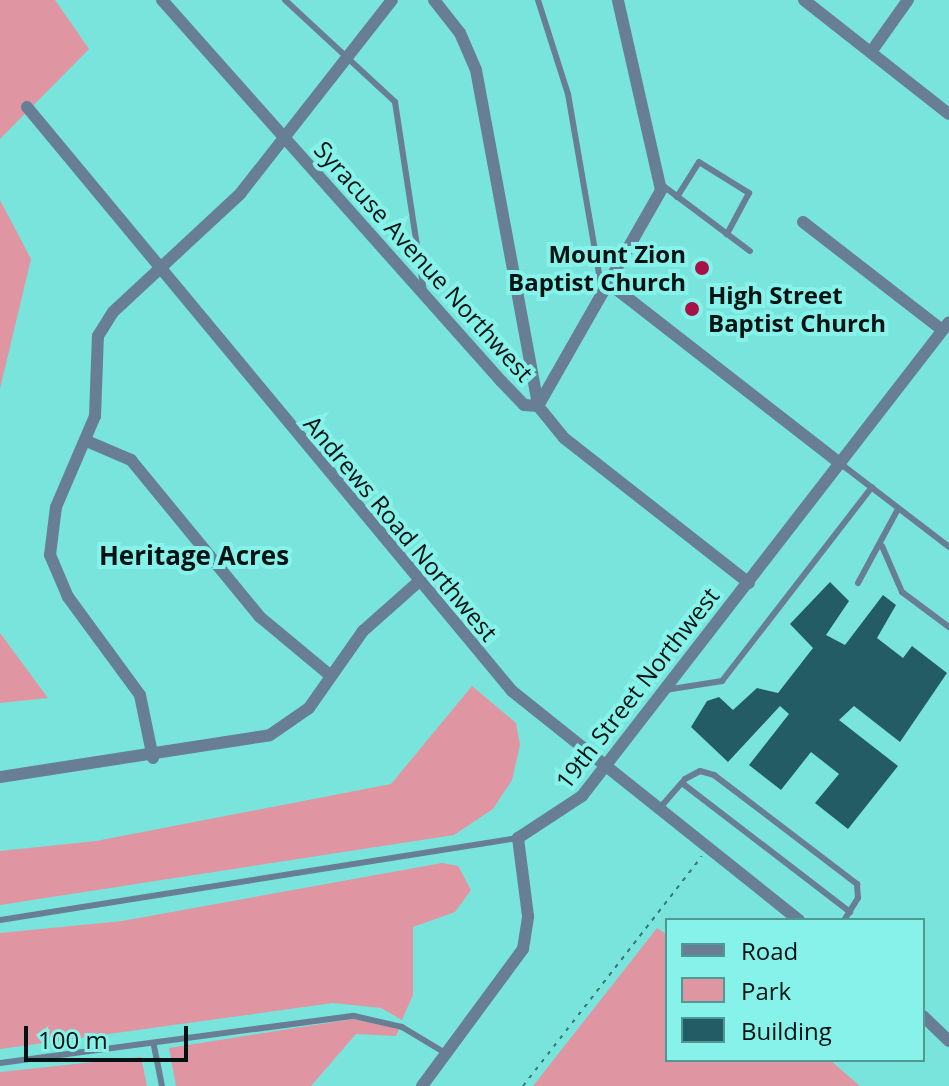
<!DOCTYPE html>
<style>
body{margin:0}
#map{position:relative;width:949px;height:1086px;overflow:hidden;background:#79e4dc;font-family:"Open Sans",sans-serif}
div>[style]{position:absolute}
.green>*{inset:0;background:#e096a2}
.building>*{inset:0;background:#235c65}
.path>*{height:2px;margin-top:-1px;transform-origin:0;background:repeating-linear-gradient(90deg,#397571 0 4px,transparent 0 10px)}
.service>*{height:6px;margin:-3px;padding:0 3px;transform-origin:3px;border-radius:3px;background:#677e95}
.minor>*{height:12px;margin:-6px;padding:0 6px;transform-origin:6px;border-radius:6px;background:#677e95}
.dots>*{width:22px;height:22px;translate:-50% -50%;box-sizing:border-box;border:4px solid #86f2e9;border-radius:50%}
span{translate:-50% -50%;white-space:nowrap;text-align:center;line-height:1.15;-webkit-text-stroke:8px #86f2e9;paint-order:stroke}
.poi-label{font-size:24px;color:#001312;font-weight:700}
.right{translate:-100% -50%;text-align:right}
.left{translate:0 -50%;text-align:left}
.street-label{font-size:24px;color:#001312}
.neighbourhood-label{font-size:26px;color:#001312;font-weight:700}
.legend{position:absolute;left:665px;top:918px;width:260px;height:144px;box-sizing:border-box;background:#86f2e9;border:2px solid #509993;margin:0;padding:10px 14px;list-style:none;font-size:24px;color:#001312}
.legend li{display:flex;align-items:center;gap:16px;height:40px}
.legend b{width:40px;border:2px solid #509993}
.scale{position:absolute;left:24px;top:1026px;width:164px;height:36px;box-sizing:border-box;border:4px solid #001312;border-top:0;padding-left:10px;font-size:24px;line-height:28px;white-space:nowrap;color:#001312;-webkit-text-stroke:6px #86f2e9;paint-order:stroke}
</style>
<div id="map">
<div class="green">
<i style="clip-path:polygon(0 0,55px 0,89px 49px,0 139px)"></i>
<i style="clip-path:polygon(0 200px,31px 259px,0 389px)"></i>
<i style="clip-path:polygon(0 633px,48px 698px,0 703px)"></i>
<i style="clip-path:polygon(472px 686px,516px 723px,520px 745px,512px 780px,493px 809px,454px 835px,0 905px,0 851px,96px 841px,391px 784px)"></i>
<i style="clip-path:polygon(442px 863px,458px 866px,471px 890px,455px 912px,413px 927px,413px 995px,402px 1020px,381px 1008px,333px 1003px,0 1049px,0 933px,122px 921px)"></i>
<i style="clip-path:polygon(657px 928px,667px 935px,667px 1060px,830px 1060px,860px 1086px,533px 1086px)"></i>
<i style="clip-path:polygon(353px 1019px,399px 1029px,396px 1036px,356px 1034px,311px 1086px,176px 1086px,169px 1048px)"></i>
<i style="clip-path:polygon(141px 1057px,147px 1086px,0 1086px,0 1072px)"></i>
</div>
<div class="building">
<i style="clip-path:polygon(830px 582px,849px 601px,826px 635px,845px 645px,883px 595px,896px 605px,877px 638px,903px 658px,912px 646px,947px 673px,900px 742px,854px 706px,839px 720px,898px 766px,848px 829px,815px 803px,839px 774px,811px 752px,781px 790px,749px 765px,789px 714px,780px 706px,728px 762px,691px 727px,707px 701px,719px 697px,733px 710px,757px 688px,778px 693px,813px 648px,790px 624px)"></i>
</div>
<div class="path">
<i style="left:523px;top:1086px;width:291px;rotate:-52.1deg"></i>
</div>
<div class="service">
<i style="left:285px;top:0;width:150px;rotate:42.8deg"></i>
<i style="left:395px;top:102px;width:191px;rotate:81.3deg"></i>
<i style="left:538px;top:0;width:99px;rotate:72.3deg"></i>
<i style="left:568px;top:94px;width:199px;rotate:80.2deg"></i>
<i style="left:662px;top:185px;width:110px;rotate:36.9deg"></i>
<i style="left:677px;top:197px;width:41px;rotate:-57.8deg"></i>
<i style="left:699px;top:162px;width:59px;rotate:31.8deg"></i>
<i style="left:749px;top:193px;width:47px;rotate:118.2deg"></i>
<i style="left:841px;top:464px;width:136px;rotate:37.5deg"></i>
<i style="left:882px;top:546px;width:50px;rotate:66.5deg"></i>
<i style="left:902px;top:592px;width:59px;rotate:36.7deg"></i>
<i style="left:858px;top:583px;width:84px;rotate:-61.6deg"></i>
<i style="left:665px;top:690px;width:58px;rotate:-9deg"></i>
<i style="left:722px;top:681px;width:245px;rotate:-52.3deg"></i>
<i style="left:682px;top:783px;width:212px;rotate:37.5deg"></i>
<i style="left:658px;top:810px;width:41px;rotate:-48.9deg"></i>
<i style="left:685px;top:779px;width:17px;rotate:-28deg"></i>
<i style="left:700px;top:771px;width:15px;rotate:16deg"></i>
<i style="left:714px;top:775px;width:180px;rotate:37.3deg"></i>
<i style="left:857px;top:884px;width:14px;rotate:86deg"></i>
<i style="left:858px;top:898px;width:26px;rotate:122deg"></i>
<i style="left:0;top:920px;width:524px;rotate:-9deg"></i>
<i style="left:154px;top:1046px;width:41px;rotate:78.7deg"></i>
<i style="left:0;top:1063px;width:357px;rotate:-7.6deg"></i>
<i style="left:354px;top:1016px;width:49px;rotate:12.9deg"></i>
<i style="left:402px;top:1027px;width:52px;rotate:31deg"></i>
</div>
<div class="minor">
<i style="left:162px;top:0;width:510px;rotate:48.34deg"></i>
<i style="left:501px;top:381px;width:33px;rotate:46deg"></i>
<i style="left:524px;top:405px;width:14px;rotate:4deg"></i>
<i style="left:434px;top:0;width:42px;rotate:51.8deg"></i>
<i style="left:460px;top:33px;width:40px;rotate:66.6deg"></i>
<i style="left:476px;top:70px;width:342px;rotate:79.5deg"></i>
<i style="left:538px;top:406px;width:41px;rotate:50.9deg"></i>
<i style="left:564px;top:438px;width:235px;rotate:38.1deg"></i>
<i style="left:804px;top:0;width:184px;rotate:38.2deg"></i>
<i style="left:871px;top:52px;width:64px;rotate:-54.6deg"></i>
<i style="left:27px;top:107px;width:759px;rotate:50.29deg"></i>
<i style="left:512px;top:691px;width:367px;rotate:38.6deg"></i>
<i style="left:803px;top:222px;width:176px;rotate:37.8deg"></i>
<i style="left:611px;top:285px;width:291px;rotate:37.9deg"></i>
<i style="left:538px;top:406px;width:249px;rotate:-60.3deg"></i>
<i style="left:661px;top:190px;width:195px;rotate:-102.8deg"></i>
<i style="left:89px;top:442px;width:46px;rotate:23.2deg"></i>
<i style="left:131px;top:460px;width:203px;rotate:50.6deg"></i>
<i style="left:260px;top:617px;width:92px;rotate:39.7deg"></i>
<i style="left:153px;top:758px;width:64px;rotate:-101.7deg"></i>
<i style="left:140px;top:695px;width:122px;rotate:-126.3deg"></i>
<i style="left:68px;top:597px;width:46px;rotate:-113.2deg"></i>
<i style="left:50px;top:555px;width:48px;rotate:-82.9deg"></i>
<i style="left:56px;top:507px;width:99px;rotate:-66.8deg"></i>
<i style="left:95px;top:416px;width:80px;rotate:-87.9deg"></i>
<i style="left:98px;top:336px;width:28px;rotate:-58deg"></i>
<i style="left:113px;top:312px;width:173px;rotate:-42.9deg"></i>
<i style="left:240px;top:194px;width:246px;rotate:-51.9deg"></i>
<i style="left:0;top:777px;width:273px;rotate:-8.8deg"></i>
<i style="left:270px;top:735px;width:47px;rotate:-34.7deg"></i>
<i style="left:309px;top:708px;width:94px;rotate:-55deg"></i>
<i style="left:363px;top:631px;width:72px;rotate:-41.6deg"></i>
<i style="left:923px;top:1016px;width:36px;rotate:44deg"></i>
<i style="left:422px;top:1086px;width:170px;rotate:-53.6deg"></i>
<i style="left:523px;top:949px;width:33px;rotate:-81deg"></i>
<i style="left:528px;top:916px;width:79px;rotate:-97.3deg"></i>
<i style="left:518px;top:838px;width:77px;rotate:-33.3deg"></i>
<i style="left:582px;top:796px;width:599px;rotate:-52.25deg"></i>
</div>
<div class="dots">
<i style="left:702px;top:268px;background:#a71147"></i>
<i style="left:692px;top:309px;background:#a71147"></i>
</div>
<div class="poi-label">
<span class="right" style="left:686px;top:268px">Mount Zion<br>Baptist Church</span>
<span class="left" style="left:708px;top:309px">High Street<br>Baptist Church</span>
</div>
<div class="street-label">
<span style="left:424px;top:261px;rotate:48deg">Syracuse Avenue Northwest</span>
<span style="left:401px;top:528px;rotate:50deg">Andrews Road Northwest</span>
<span style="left:637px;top:688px;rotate:-52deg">19th Street Northwest</span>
</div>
<div class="neighbourhood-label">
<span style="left:194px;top:556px">Heritage Acres</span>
</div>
<ul class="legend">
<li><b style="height:10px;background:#677e95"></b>Road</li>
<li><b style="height:22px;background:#e096a2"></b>Park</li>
<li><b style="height:22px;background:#235c65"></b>Building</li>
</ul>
<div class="scale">100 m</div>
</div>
